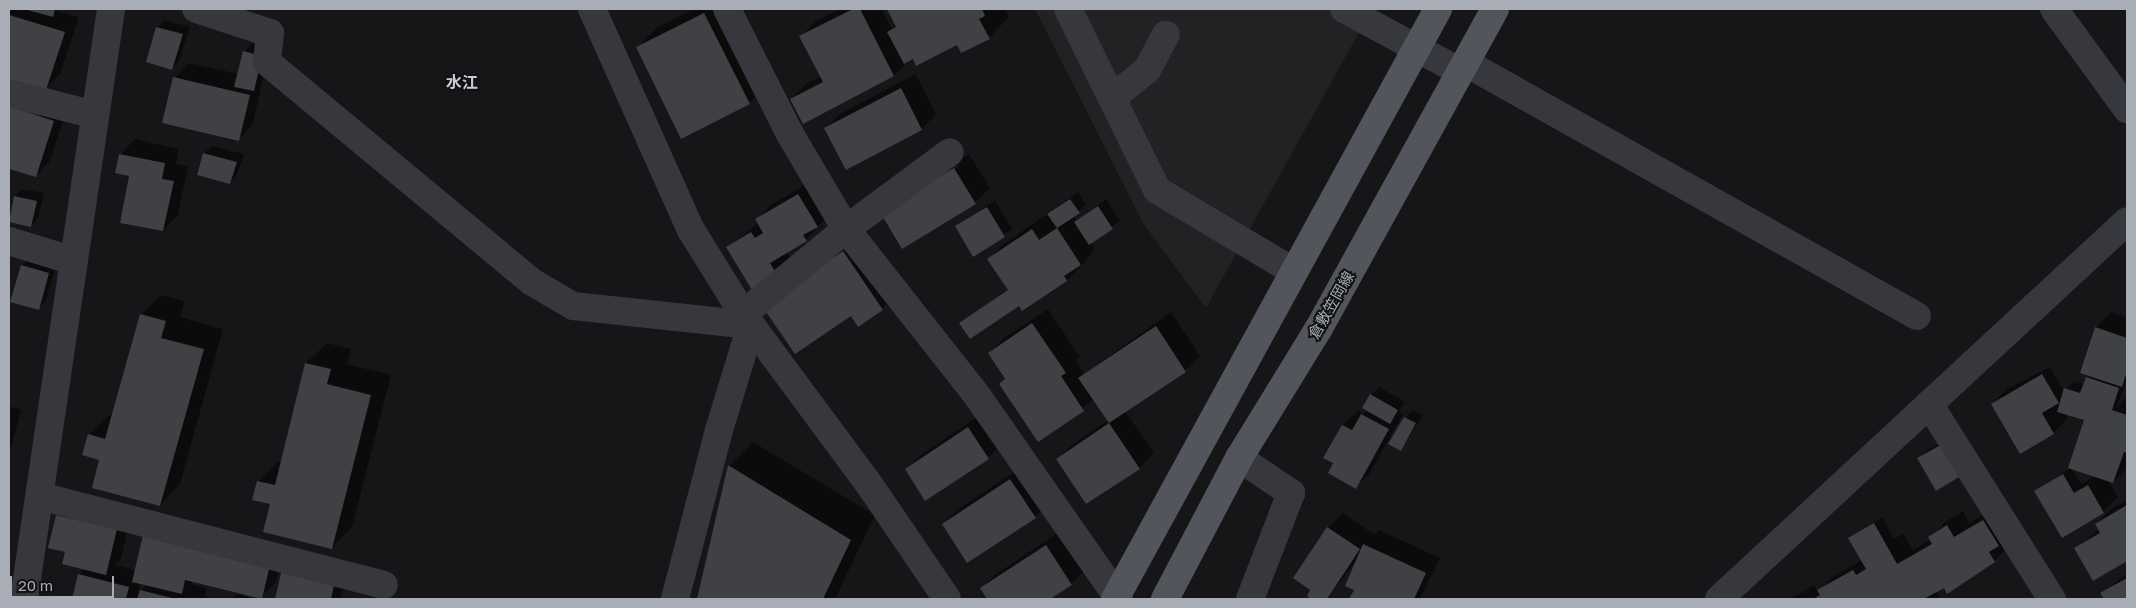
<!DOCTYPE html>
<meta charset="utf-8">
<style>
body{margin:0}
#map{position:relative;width:2136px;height:608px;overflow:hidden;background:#161618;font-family:"Golos Text","Noto Sans JP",sans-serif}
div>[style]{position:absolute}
.built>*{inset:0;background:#222225}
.shadow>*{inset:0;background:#0007}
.building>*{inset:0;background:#404145}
.minor>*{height:28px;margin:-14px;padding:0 14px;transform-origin:14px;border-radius:14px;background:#37383d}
.major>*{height:28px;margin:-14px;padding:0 14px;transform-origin:14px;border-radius:14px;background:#53555c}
span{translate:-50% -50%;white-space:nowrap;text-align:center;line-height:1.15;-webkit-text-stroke:4px #111113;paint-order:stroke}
.street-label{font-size:15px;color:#a8adb8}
.neighbourhood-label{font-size:16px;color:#c9ccd4;font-weight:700}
.frame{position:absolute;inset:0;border:10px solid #a8adb8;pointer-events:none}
.scale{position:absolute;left:10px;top:576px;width:104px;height:22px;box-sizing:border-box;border:2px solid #a8adb8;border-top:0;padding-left:6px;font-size:15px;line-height:18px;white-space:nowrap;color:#a8adb8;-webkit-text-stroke:4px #111113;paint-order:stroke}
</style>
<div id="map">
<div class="built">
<i style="clip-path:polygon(1035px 9px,1372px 9px,1206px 308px,1143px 223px)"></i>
</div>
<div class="shadow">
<i style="clip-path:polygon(9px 9px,59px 9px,57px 11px,79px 17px,60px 74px,45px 89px,9px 78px)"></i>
<i style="clip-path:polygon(694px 9px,733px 9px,769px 83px,749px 103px,637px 47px,658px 27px)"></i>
<i style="clip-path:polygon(840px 9px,882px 9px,892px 29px,896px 24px,888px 9px,1005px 9px,1009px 17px,989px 38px,958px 43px,913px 58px,894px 75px,791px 99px,806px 84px,822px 76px,801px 36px,816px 21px)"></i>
<i style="clip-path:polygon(165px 20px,190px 27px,179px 61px,172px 68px,148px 61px,158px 27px)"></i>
<i style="clip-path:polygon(252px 44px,269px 48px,253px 124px,239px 139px,175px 78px,189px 63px,239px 74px,244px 52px)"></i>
<i style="clip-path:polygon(916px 74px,936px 114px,922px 129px,825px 129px,840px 114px)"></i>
<i style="clip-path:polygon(9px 97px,68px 106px,50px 161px,35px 176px,9px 167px)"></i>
<i style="clip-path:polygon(135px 139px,179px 149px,176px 164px,188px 166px,178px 215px,163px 230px,121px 154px)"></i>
<i style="clip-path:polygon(212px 146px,244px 154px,237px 175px,230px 183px,198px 174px,204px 153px)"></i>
<i style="clip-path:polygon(evenodd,969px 154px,990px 188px,975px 203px,903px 247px,881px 213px,896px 198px,969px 154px,958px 164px,960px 166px,897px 204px,897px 201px,958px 164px)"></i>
<i style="clip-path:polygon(813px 180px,832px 211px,806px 240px,787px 252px,791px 259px,777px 274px,728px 247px,758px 223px,756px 220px,771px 205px)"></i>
<i style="clip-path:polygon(23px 189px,44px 193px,38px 218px,31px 226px,9px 221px,15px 196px)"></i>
<i style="clip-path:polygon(1078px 192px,1086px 205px,1073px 216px,1077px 221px,1106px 199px,1120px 221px,1091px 242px,1095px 249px,1082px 266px,1067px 280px,1022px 310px,1019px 305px,961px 324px,1009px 289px,989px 259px,1004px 244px)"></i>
<i style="clip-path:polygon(995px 200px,1012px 229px,974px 255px,957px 227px)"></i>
<i style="clip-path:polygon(858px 237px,897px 294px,882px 309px,851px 315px,779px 291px)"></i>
<i style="clip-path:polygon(30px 258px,56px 265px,46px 301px,38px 309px,12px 301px,22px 265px)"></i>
<i style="clip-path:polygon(161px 295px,185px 301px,180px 317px,223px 329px,180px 484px,160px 505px,101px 459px,89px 435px,110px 414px,113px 415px,141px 315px)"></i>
<i style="clip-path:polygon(1048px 309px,1080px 357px,1076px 361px,1084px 374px,1171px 312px,1200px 356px,1185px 371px,1125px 411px,1154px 453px,1139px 468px,1057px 459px,1072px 445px,1108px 420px,1094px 399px,1039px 440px,989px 353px,1004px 338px)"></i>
<i style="clip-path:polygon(evenodd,2111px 312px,2127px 318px,2127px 380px,2117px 407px,2127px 397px,2127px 468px,2113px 482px,2108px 480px,2118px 497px,2103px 512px,2036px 491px,2069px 469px,2085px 420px,2065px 413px,2068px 418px,2053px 433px,1992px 404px,2007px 389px,2050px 367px,2064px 392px,2073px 381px,2085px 384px,2090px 375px,2082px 372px,2096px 327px,2111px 312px,2071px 468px,2095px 476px,2081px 484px,2071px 468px)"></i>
<i style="clip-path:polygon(327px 343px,351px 349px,347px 364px,391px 375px,352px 527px,332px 547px,271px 503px,258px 482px,279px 461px,282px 462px,306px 363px)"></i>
<i style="clip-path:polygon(1379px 387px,1405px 402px,1399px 412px,1403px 414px,1370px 473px,1356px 487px,1343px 425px,1358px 411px,1363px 414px,1367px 409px,1371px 395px)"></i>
<i style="clip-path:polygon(9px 406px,21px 410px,9px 456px)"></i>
<i style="clip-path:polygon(1412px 410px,1423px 415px,1401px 450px,1390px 443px)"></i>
<i style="clip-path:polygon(983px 413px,1003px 443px,988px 458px,906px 470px,921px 455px)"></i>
<i style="clip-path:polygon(1954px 435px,1971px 465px,1919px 459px,1926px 451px)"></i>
<i style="clip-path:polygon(753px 442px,875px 515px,835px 599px,699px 599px,729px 466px)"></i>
<i style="clip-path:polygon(1025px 465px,1050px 502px,1035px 517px,943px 524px,958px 509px)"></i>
<i style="clip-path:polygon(2127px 500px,2127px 559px,2094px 579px,2076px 549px,2099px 529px,2096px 524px,2111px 509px)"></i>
<i style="clip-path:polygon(1999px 506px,2009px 546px,1994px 561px,1936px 591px,1939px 596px,1936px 599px,1790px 599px,1814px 585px,1818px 592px,1834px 576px,1862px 560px,1850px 539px,1882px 517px,1894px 539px,1903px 534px,1913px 550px,1931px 539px,1945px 522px,1963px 511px,1969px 523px)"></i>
<i style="clip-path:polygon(evenodd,65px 508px,131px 515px,121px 559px,114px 565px,136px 570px,284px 550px,276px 582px,261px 597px,193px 581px,191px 584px,207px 588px,205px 596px,218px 599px,73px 599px,79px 575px,86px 568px,66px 551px,57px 516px,65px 508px,141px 583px,147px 584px,138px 593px,141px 583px)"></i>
<i style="clip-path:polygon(1343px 513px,1375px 535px,1379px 530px,1440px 558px,1420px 599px,1351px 599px,1355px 589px,1355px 562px,1327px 599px,1314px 599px,1308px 596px,1312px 590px,1294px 578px,1328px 528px)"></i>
<i style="clip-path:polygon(1061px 531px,1086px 569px,1071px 584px,1048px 599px,989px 599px,981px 589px,996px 574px)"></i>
<i style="clip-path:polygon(349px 567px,341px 599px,276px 599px,283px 570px)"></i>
<i style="clip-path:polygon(2127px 573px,2127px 599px,2105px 599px,2102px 594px)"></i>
<i style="clip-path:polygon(236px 594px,256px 599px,231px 599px)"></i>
</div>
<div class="building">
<i style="clip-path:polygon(24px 9px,55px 9px,53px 17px)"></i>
<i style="clip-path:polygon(853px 9px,860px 9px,894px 76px,803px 124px,790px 99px,823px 82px,799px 36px)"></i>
<i style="clip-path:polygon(887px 9px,982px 9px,985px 16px,979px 19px,990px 39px,961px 53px,957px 45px,916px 66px,913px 59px,904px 64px,887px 32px,896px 27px)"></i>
<i style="clip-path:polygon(704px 13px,750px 104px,681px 139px,636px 47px)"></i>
<i style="clip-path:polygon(9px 15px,65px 32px,46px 90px,9px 79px)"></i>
<i style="clip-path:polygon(156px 27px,183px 34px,172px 70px,146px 62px)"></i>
<i style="clip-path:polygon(243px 51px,262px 56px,254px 91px,234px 87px)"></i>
<i style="clip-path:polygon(173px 77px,250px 95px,239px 141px,162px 123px)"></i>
<i style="clip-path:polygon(901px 88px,922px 130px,846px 170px,824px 128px)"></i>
<i style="clip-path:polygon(9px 106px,54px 121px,36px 177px,9px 169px)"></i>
<i style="clip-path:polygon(203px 153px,237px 162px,230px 184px,197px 175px)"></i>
<i style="clip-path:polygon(119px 154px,165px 163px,162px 179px,174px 181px,163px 231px,120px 223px,129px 176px,115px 173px)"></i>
<i style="clip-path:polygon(954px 168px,976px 204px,902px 249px,880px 212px)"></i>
<i style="clip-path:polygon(798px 194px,818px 227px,803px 235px,807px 241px,770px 263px,777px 275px,752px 290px,726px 247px,751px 232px,755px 238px,763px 233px,755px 219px)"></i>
<i style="clip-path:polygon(14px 196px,37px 201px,31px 227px,9px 222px)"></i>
<i style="clip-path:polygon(1070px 199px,1080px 213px,1057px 228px,1047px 214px)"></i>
<i style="clip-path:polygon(1098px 206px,1113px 229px,1089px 245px,1074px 222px)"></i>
<i style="clip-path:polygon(987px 207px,1005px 237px,973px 257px,955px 226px)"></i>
<i style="clip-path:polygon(1057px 228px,1081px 265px,1064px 276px,1067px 281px,1022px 311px,1019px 306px,970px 339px,959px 323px,1008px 290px,987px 259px,1032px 229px,1039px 240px)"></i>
<i style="clip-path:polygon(843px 251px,883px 310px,858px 327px,851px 316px,795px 354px,762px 306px)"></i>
<i style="clip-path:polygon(21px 265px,49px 273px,39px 310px,10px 302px)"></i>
<i style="clip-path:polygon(140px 314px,166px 321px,161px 338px,204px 349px,160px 506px,92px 488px,99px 460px,82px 455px,88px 434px,105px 439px)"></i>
<i style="clip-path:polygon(1032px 323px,1066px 373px,1061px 376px,1084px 411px,1038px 442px,999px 384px,1005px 379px,988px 353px)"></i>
<i style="clip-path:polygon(1156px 326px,1186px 372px,1109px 423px,1078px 378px)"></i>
<i style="clip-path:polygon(2095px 327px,2127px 338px,2127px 371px,2122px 387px,2080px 373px)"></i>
<i style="clip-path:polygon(305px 363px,331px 369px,327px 384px,371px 395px,332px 549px,263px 532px,270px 504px,252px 500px,257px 481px,275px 485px)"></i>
<i style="clip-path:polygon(2042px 374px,2059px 403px,2042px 413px,2054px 434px,2020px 454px,1991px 404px)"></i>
<i style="clip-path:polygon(2086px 377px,2119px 388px,2112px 410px,2127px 415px,2127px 453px,2124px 452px,2113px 483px,2068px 468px,2084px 420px,2057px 412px,2064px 388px,2080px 393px)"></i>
<i style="clip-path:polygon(1370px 394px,1398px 410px,1390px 424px,1362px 408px)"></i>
<i style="clip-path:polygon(1361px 414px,1389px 429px,1356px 489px,1328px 473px,1333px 463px,1323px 458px,1342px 425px,1352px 430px)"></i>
<i style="clip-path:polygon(1404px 417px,1416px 423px,1401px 451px,1388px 444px)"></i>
<i style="clip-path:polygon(1109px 423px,1140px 469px,1086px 504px,1056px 459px)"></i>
<i style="clip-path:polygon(968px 427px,989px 459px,925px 501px,905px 469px)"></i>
<i style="clip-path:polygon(1946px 442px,1964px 474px,1936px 491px,1917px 458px)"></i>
<i style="clip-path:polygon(728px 465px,851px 540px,823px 599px,697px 599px)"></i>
<i style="clip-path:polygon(2063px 474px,2074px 493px,2088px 485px,2104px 513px,2062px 538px,2034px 491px)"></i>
<i style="clip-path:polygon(1010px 479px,1036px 518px,967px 563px,942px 524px)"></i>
<i style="clip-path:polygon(2127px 505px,2127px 561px,2093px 581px,2074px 548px,2100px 533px,2095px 524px)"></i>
<i style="clip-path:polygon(56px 515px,117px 529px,106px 575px,62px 564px,65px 552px,48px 548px)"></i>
<i style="clip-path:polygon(1983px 520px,1999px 546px,1989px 552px,1995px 562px,1947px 594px,1944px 588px,1924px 599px,1813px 599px,1820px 595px,1817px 590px,1853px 570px,1856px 575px,1866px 569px,1848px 538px,1874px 523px,1897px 564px,1932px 544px,1928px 537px,1947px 525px,1954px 537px)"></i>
<i style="clip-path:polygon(1327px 527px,1360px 549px,1327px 599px,1311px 599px,1307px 596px,1310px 590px,1293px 578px)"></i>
<i style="clip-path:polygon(143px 535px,270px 565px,262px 599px,185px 580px,182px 594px,132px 582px)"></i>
<i style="clip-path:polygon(1363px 544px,1426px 573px,1414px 599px,1349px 599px,1354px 590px,1345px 586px)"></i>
<i style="clip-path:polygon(1046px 545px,1072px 585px,1050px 599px,987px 599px,980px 588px)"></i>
<i style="clip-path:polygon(282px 569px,335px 581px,331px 599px,275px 599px)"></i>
<i style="clip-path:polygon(78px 574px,129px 587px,126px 599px,72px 599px)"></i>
<i style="clip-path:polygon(2127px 578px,2127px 599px,2104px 599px,2100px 593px)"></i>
<i style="clip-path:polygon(140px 590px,176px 599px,137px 599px)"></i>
</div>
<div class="minor">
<i style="left:196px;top:9px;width:78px;rotate:18deg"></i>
<i style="left:270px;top:33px;width:29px;rotate:96deg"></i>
<i style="left:267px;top:62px;width:344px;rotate:39.7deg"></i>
<i style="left:532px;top:282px;width:48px;rotate:30.3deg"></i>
<i style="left:573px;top:306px;width:179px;rotate:6.1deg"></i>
<i style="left:751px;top:325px;width:110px;rotate:106.9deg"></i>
<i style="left:719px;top:430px;width:175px;rotate:104.6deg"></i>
<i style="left:592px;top:9px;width:242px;rotate:65.9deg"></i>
<i style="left:691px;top:230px;width:99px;rotate:58.2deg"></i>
<i style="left:743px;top:314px;width:215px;rotate:53.5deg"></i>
<i style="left:871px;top:487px;width:135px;rotate:55.8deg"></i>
<i style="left:727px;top:9px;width:140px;rotate:63.3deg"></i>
<i style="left:790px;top:134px;width:110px;rotate:59.5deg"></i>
<i style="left:846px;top:229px;width:214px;rotate:51.8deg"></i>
<i style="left:978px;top:397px;width:246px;rotate:55.1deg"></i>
<i style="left:1068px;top:9px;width:202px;rotate:63.8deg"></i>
<i style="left:1157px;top:190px;width:158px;rotate:30.8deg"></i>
<i style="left:1344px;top:9px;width:133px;rotate:28.3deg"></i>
<i style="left:2054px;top:9px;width:124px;rotate:53.9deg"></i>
<i style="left:1466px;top:63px;width:517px;rotate:29.29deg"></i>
<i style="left:9px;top:93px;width:89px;rotate:14.3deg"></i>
<i style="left:1112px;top:98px;width:45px;rotate:-38.7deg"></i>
<i style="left:1147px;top:70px;width:40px;rotate:-62deg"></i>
<i style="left:9px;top:241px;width:68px;rotate:17.1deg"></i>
<i style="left:743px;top:314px;width:134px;rotate:-39.5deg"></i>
<i style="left:846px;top:229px;width:129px;rotate:-36.5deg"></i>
<i style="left:1929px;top:404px;width:231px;rotate:57.8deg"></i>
<i style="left:1239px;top:458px;width:63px;rotate:33.9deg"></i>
<i style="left:1291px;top:493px;width:114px;rotate:111.1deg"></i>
<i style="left:40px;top:496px;width:355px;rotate:14.5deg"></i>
<i style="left:24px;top:599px;width:596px;rotate:-81.61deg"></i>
<i style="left:1719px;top:599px;width:556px;rotate:-42.81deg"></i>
</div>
<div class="major">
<i style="left:1115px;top:599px;width:673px;rotate:-61.3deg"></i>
<i style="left:1165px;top:599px;width:159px;rotate:-62.3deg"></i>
<i style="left:1239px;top:458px;width:153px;rotate:-58.4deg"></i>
<i style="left:1319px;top:328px;width:364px;rotate:-61.1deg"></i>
</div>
<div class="street-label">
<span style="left:1331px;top:305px;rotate:-60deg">倉敷笠岡線</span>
</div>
<div class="neighbourhood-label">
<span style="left:462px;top:82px">水江</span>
</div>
<div class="frame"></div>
<div class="scale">20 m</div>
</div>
